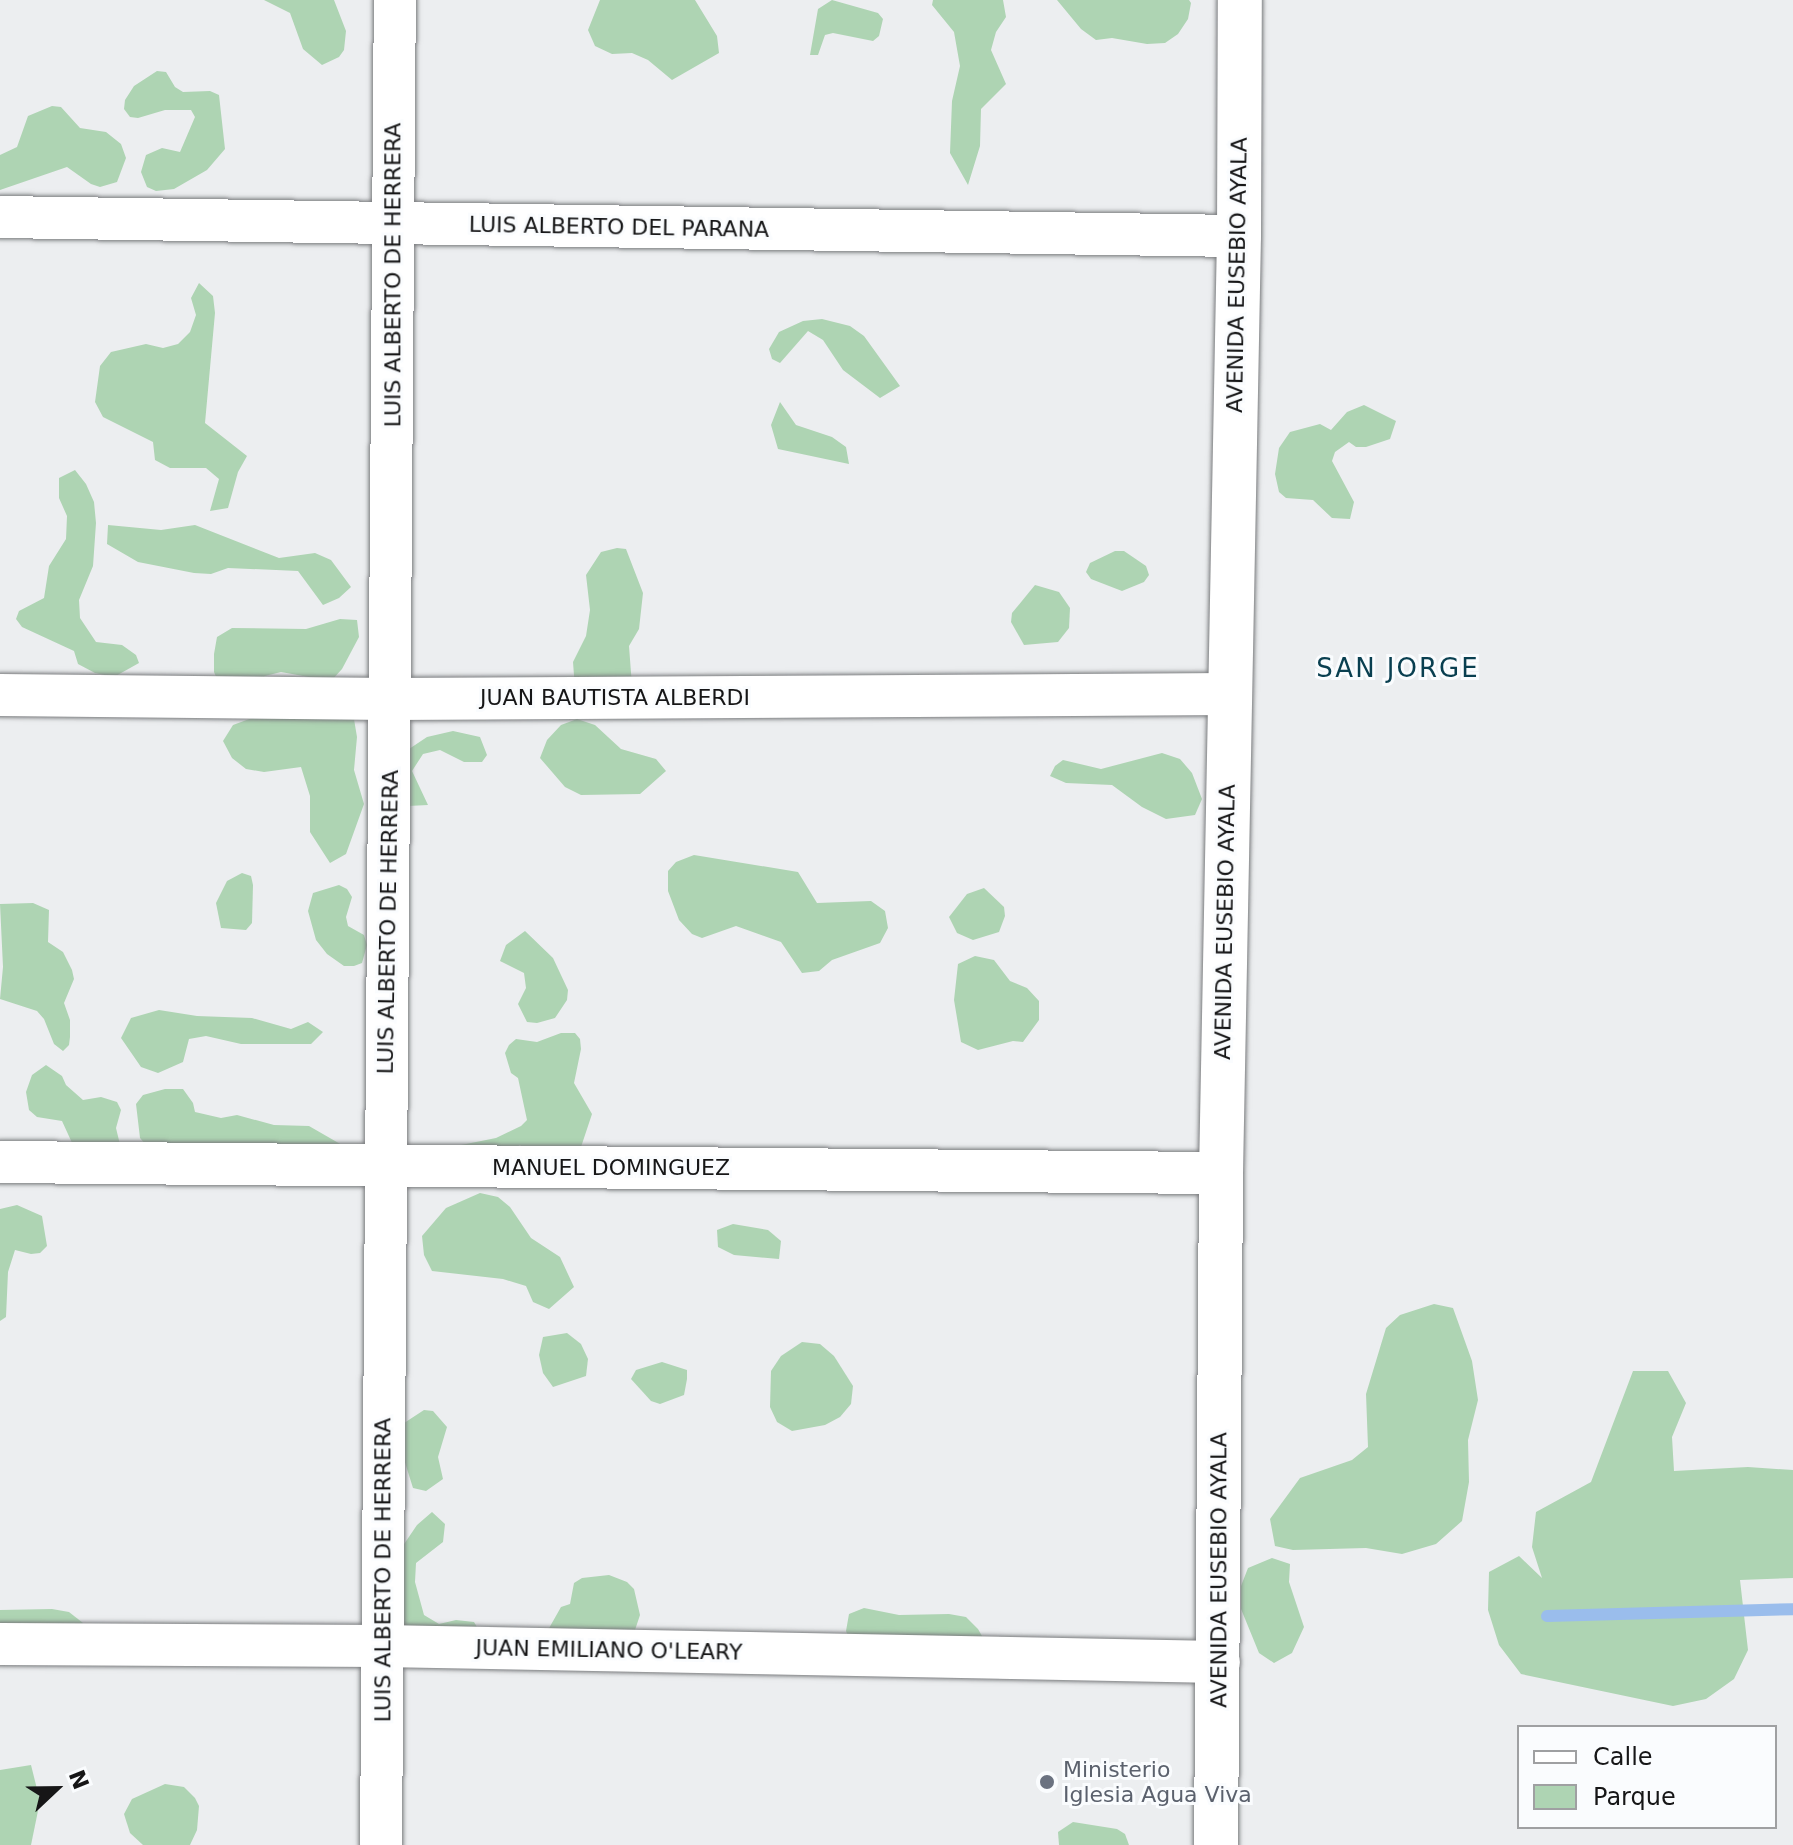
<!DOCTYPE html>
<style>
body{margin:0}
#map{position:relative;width:1793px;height:1845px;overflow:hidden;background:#eceef0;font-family:"DejaVu Sans",sans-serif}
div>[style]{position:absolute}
.green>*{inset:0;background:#aed4b3}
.stream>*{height:12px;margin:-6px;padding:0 6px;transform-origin:6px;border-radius:6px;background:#9abdec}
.roads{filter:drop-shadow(0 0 2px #7a7c7e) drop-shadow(0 0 2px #7a7c7e)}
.minor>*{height:42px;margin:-21px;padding:0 21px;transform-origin:21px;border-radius:21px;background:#fff}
.tertiary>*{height:44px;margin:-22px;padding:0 22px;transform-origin:22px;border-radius:22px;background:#fff}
.dots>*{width:22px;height:22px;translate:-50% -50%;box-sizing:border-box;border:4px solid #fafcfe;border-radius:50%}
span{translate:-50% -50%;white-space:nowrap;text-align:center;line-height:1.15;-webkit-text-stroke:6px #fafcfe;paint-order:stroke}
.street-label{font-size:22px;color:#161617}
.worship-label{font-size:22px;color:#5b616d}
.left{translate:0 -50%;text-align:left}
.quarter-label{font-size:26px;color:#093f50;letter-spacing:2px}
.legend{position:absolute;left:1517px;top:1725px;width:260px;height:104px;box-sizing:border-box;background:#fafcfe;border:2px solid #9fa0a2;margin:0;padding:10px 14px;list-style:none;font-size:24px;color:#161617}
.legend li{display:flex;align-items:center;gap:16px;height:40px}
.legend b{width:40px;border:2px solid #9fa0a2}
.north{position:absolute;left:16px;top:1749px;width:80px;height:80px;-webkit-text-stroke:6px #fafcfe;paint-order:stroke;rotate:68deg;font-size:22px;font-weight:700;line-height:32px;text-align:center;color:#161617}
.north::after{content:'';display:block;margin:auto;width:28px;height:36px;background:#161617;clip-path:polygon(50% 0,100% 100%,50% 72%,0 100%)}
</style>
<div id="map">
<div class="green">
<i style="clip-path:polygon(264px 0,334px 0,346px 31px,344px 50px,339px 57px,322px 65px,303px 49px,290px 13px)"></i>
<i style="clip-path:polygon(600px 0,695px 0,717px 36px,719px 53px,672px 80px,648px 60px,632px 53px,612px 54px,595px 46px,588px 30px)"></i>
<i style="clip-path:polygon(832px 0,878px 13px,883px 19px,879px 36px,873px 41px,833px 33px,825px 35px,818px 55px,810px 55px,818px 9px)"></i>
<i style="clip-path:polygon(933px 0,1003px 0,1006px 17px,996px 32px,991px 50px,1006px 84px,981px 109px,980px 146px,968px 185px,950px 153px,952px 101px,960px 66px,954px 32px,932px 5px)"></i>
<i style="clip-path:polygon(1057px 0,1189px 0,1191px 3px,1188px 19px,1178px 34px,1165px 43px,1147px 44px,1112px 38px,1096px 40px,1081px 29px)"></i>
<i style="clip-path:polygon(157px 71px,166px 72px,175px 87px,183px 92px,210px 91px,219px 95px,225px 149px,207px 170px,174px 189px,156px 191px,147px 187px,141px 172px,146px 155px,162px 148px,180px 152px,195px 117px,191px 110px,165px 110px,138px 118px,130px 117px,124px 109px,125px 100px,134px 86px)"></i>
<i style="clip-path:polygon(52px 106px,61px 107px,80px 128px,106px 132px,121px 144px,126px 158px,117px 182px,100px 187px,91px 184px,67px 167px,0 190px,0 155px,17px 147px,28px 116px)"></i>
<i style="clip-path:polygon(199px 283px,213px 296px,215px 313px,205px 423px,247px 456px,238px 472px,228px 508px,210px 511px,219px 479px,206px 468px,170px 468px,155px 460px,153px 442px,103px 417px,95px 402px,100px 366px,111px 352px,146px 344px,163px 348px,178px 344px,190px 332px,196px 315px,191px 298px)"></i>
<i style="clip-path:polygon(822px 319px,850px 326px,864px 336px,900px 386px,880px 398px,843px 370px,823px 340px,808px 331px,780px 363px,772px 359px,769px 349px,779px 332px,803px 321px)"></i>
<i style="clip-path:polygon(780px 402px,796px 425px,832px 437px,846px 447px,849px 464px,778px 449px,771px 425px)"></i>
<i style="clip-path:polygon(1364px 405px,1396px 421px,1390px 439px,1366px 447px,1356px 447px,1349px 442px,1335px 452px,1332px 461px,1354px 502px,1350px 519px,1332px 518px,1313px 500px,1286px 498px,1279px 492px,1275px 474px,1279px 448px,1290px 432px,1320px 424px,1331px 430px,1347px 412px)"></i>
<i style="clip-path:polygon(75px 470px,86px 484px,94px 502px,96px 523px,93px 566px,79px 600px,80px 618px,96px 642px,122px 645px,136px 655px,139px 663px,114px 677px,95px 673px,78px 664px,74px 651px,22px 627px,16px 619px,19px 611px,44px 598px,49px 566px,66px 539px,67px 516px,59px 498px,59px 478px)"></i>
<i style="clip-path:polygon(108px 525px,161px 530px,195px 525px,279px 558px,315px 553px,331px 560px,351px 587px,339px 598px,323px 605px,298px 571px,228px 568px,211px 574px,194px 573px,138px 562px,107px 544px)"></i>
<i style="clip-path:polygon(617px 548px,626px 549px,643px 593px,639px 629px,629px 646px,632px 686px,575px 689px,573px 662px,586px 636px,590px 610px,586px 575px,601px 552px)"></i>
<i style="clip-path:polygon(1115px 551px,1124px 551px,1146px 566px,1149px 575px,1144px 582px,1122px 591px,1091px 579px,1086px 572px,1090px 563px)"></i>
<i style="clip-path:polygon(1035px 585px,1059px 592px,1070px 608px,1069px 628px,1058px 642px,1024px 645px,1011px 622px,1012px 613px)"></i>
<i style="clip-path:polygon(340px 619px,357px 620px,359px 637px,342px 669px,331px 681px,281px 672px,265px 676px,253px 688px,221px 688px,214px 672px,214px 654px,217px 637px,232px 628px,306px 629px)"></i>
<i style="clip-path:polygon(285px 706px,354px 719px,357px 737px,354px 770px,364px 804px,346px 854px,330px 863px,310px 832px,310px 796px,301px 767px,264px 772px,246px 769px,232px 758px,223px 741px,233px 725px)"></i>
<i style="clip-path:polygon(577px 719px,595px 725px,621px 749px,656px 759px,666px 771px,640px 794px,581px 795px,565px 787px,540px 758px,547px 740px,561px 725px)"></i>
<i style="clip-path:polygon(453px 731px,480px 737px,487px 755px,482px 762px,464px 762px,440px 750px,423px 754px,412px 771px,428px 805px,408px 806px,406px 751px,427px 737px)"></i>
<i style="clip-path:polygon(1162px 753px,1180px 759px,1192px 773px,1202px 799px,1195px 815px,1166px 819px,1142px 807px,1112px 785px,1066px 783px,1050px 776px,1055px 766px,1063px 760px,1101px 769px)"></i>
<i style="clip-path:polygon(694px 855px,798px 872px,817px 903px,871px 901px,885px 911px,888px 928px,880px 943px,832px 960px,819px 971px,802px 973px,781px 942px,736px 926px,702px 938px,692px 934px,679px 920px,668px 891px,668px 871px,676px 862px)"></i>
<i style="clip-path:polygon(242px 873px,251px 876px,253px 885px,252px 923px,246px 930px,221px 928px,216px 903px,227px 881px)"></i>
<i style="clip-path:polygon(339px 885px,347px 889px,352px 897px,346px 917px,348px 926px,364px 935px,367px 945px,362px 963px,354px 966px,344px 966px,327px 954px,316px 940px,308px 911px,313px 893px)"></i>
<i style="clip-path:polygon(984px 888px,1004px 907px,1005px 916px,999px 932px,973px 940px,957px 933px,949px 917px,967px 894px)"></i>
<i style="clip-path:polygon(33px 903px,49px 910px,48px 942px,63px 952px,72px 970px,74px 979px,64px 1003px,70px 1020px,70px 1037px,69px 1045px,63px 1051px,54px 1044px,44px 1019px,37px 1011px,0 999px,3px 967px,0 904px)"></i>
<i style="clip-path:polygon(525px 931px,553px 958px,568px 990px,567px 1000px,555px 1018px,537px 1023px,527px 1022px,518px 1004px,526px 988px,524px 973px,500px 961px,506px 945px)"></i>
<i style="clip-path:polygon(975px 956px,994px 960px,1010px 981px,1027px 988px,1039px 1001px,1039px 1020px,1023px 1042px,1013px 1041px,978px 1050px,961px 1042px,954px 1000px,958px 964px)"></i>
<i style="clip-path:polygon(159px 1010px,197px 1016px,252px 1018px,291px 1029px,308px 1022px,323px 1032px,311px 1044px,241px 1044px,206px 1036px,189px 1039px,183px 1062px,158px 1073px,141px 1067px,121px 1038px,131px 1018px)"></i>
<i style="clip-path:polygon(561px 1033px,575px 1033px,580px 1039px,581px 1049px,574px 1083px,592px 1114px,581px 1147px,531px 1157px,520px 1145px,505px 1154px,453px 1150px,461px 1145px,496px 1138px,521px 1126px,527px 1120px,518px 1078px,511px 1073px,505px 1053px,509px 1045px,516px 1039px,537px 1042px)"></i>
<i style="clip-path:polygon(46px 1065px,62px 1076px,66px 1085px,83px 1100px,101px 1097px,117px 1102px,121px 1110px,116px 1128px,123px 1157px,73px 1145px,62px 1121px,37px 1117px,29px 1110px,26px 1092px,32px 1075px)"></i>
<i style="clip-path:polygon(165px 1089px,183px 1089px,193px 1103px,195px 1112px,221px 1118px,237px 1115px,274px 1125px,309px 1126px,342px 1145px,146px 1145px,140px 1138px,136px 1104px,143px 1095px)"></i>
<i style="clip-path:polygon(480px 1193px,498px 1197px,510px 1207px,531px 1238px,560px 1257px,574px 1287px,549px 1309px,533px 1302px,526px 1286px,503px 1279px,432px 1271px,424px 1255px,422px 1236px,446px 1208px)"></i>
<i style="clip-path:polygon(17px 1205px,42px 1216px,47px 1246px,40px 1253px,31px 1254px,15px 1250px,8px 1272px,6px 1317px,0 1321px,0 1209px)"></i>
<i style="clip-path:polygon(733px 1224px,768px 1230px,781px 1241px,779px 1259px,734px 1255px,718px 1247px,717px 1230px)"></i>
<i style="clip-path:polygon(1434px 1304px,1453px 1308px,1472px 1361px,1478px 1400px,1468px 1440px,1469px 1482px,1462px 1521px,1436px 1544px,1402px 1554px,1366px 1548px,1293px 1550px,1275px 1546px,1270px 1519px,1300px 1478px,1352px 1460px,1368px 1447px,1366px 1394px,1386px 1328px,1400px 1315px)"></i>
<i style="clip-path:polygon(567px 1333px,581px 1344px,588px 1359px,586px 1376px,553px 1387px,543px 1373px,539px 1355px,543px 1337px)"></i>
<i style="clip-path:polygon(802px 1342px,820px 1344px,834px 1356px,853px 1386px,851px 1404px,840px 1417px,825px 1425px,792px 1431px,777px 1422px,770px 1407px,771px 1371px,781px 1356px)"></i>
<i style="clip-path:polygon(662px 1362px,687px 1370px,687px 1379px,684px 1395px,660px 1404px,651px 1401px,631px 1379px,636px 1370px)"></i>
<i style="clip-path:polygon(1633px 1371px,1668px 1371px,1686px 1403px,1672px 1437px,1674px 1471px,1748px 1467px,1793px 1470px,1793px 1578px,1740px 1580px,1748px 1650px,1734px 1679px,1706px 1699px,1673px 1706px,1521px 1674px,1499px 1645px,1488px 1610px,1489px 1572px,1519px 1556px,1542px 1578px,1532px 1547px,1536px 1512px,1591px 1482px)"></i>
<i style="clip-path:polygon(424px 1410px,433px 1411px,447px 1427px,438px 1457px,443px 1479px,426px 1491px,413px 1488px,402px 1453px,398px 1427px)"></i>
<i style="clip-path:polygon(432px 1512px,445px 1524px,443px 1542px,416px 1563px,415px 1582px,424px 1615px,439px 1624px,456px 1620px,474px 1622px,483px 1637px,400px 1633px,398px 1553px,417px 1525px)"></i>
<i style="clip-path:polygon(1272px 1558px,1290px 1564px,1289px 1582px,1304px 1627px,1292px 1653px,1274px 1663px,1259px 1653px,1241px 1609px,1241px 1586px,1248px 1568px)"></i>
<i style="clip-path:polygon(609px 1575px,627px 1582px,634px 1589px,640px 1615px,634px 1633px,548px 1630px,561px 1607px,570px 1604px,574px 1583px,582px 1578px)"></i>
<i style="clip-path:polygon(864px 1608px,899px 1615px,949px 1614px,966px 1617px,978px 1629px,986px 1643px,853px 1649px,846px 1631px,849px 1614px)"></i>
<i style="clip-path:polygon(52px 1609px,69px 1612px,83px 1623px,72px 1637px,0 1657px,0 1610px)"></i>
<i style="clip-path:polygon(31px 1765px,40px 1801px,31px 1845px,0 1845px,0 1770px)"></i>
<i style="clip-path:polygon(165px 1784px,184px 1787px,195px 1798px,199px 1806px,197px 1830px,190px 1845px,143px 1845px,130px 1833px,124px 1814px,132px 1799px)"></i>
<i style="clip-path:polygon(1073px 1822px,1117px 1829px,1125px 1834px,1129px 1845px,1059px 1845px,1058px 1832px)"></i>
</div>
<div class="stream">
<i style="left:1547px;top:1616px;width:246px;rotate:-1.6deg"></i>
</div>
<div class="roads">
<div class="minor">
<i style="left:0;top:217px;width:1239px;rotate:0.88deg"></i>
<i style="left:0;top:695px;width:390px;rotate:0.6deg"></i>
<i style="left:390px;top:699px;width:839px;rotate:-0.34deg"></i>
<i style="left:0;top:1162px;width:1221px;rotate:0.52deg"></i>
<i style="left:0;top:1644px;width:382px;rotate:0.3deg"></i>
<i style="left:382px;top:1646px;width:837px;rotate:1.1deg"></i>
<i style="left:381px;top:1845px;width:1845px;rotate:-89.57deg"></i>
</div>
<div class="tertiary">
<i style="left:1216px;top:1845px;width:672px;rotate:-89.57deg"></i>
<i style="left:1221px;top:1173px;width:937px;rotate:-88.9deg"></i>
<i style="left:1239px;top:236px;width:236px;rotate:-89.8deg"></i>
</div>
</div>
<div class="dots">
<i style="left:1047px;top:1782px;background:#6b7280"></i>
</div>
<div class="street-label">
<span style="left:619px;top:227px;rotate:1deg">LUIS ALBERTO DEL PARANA</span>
<span style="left:393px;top:275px;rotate:-90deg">LUIS ALBERTO DE HERRERA</span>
<span style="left:1237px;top:275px;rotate:-89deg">AVENIDA EUSEBIO AYALA</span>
<span style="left:615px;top:698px">JUAN BAUTISTA ALBERDI</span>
<span style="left:388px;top:922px;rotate:-89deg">LUIS ALBERTO DE HERRERA</span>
<span style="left:1225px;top:922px;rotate:-89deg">AVENIDA EUSEBIO AYALA</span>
<span style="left:611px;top:1168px">MANUEL DOMINGUEZ</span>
<span style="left:383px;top:1570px;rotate:-90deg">LUIS ALBERTO DE HERRERA</span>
<span style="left:1219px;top:1570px;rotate:-90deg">AVENIDA EUSEBIO AYALA</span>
<span style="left:609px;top:1650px;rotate:1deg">JUAN EMILIANO O'LEARY</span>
</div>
<div class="worship-label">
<span class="left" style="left:1063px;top:1782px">Ministerio<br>Iglesia Agua Viva</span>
</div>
<div class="quarter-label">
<span style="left:1398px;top:669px">SAN JORGE</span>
</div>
<ul class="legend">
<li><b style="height:10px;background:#fff"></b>Calle</li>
<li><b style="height:22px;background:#aed4b3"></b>Parque</li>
</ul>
<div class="north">N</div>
</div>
